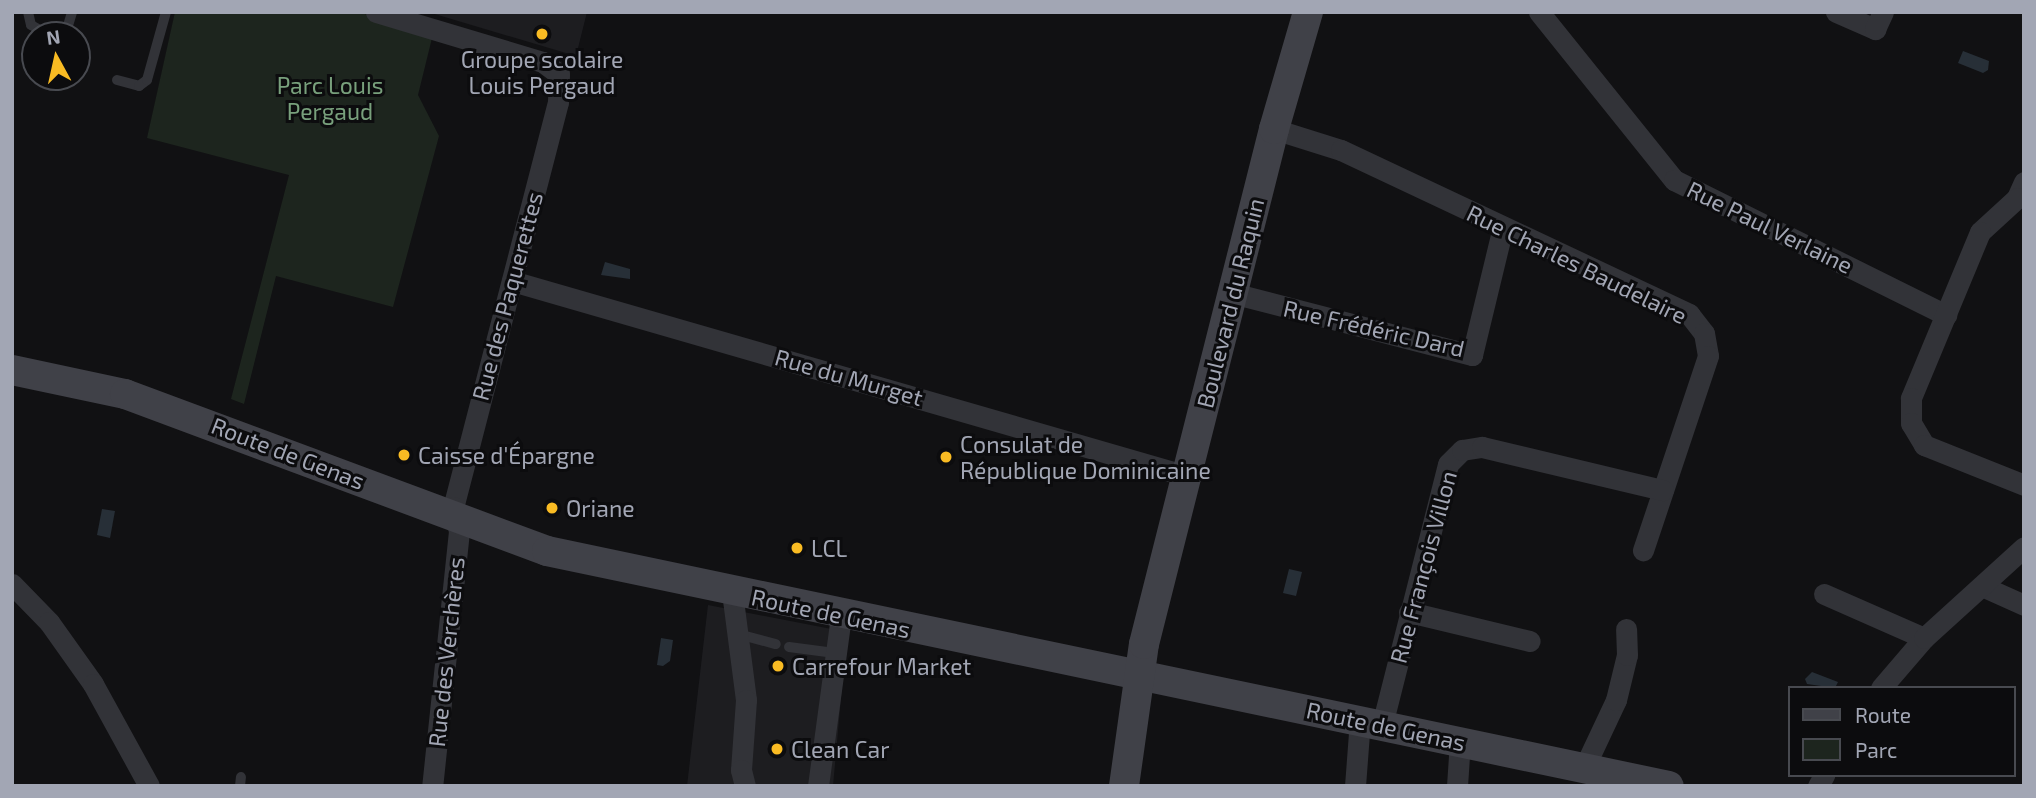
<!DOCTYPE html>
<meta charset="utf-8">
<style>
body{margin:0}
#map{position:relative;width:2036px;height:798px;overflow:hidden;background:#111113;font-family:"Exo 2",sans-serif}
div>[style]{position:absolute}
.built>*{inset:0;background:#1d1d20}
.green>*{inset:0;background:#1d251e}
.water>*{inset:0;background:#272f37}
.lane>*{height:10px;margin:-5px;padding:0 5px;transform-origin:5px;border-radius:5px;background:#323338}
.street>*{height:21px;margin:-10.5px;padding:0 10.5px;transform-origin:10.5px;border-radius:10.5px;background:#323338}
.secondary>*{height:30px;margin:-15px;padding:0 15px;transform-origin:15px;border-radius:15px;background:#404148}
.dots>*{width:19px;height:19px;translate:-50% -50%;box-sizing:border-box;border:4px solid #0c0c0e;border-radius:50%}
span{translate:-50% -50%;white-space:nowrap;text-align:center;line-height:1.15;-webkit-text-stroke:6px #0c0c0e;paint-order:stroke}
.poi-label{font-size:23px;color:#a2a6b4}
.left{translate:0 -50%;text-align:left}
.park-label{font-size:23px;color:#78a07c}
.street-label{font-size:23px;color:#a2a6b4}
.frame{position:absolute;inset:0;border:14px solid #a2a6b4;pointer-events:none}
.legend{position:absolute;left:1788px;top:686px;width:228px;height:91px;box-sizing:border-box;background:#0c0c0e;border:2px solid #484a50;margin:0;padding:9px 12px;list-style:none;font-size:21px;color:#a2a6b4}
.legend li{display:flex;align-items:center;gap:14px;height:35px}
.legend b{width:35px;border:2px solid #484a50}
.north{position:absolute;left:21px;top:21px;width:70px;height:70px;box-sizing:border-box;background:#0c0c0e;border:2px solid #484a50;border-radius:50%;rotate:352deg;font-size:19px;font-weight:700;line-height:28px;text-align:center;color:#a2a6b4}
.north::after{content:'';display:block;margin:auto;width:24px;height:32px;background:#f9bb23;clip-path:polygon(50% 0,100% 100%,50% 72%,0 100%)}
</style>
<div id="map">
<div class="built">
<i style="clip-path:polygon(428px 12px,587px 12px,576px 56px)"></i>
<i style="clip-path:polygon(708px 605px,847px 632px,833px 786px,687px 786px)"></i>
</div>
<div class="green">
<i style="clip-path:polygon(175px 12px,358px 12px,433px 34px,418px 95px,439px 136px,393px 307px,276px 276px,244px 404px,231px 399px,289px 175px,147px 138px)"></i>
</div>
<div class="water">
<i style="clip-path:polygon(1963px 51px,1989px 61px,1988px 70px,1983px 73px,1958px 63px)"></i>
<i style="clip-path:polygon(605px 262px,630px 269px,630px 279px,601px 275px)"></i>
<i style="clip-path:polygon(102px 509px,115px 511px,110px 538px,97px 535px)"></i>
<i style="clip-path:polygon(1289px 569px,1302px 572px,1296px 596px,1283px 593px)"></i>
<i style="clip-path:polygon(661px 638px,673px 640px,670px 661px,663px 666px,657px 665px)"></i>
<i style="clip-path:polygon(1812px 672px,1838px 682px,1835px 688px,1807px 684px,1805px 679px)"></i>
</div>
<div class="lane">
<i style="left:28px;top:12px;width:13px;rotate:77deg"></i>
<i style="left:31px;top:25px;width:21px;rotate:29deg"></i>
<i style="left:54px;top:35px;width:12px;rotate:-14deg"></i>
<i style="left:66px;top:32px;width:21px;rotate:-73deg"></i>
<i style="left:117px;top:80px;width:23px;rotate:15deg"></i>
<i style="left:139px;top:86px;width:10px;rotate:-37deg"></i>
<i style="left:147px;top:80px;width:71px;rotate:-74.4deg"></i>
<i style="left:738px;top:634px;width:39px;rotate:15deg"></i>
<i style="left:789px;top:647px;width:46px;rotate:7.4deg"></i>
<i style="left:240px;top:786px;width:9px;rotate:-84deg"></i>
</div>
<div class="street">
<i style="left:376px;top:12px;width:174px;rotate:16.7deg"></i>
<i style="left:543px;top:62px;width:20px;rotate:37deg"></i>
<i style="left:559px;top:74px;width:28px;rotate:92deg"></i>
<i style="left:558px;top:102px;width:418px;rotate:104.5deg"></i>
<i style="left:453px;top:507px;width:25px;rotate:76deg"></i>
<i style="left:459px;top:531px;width:256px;rotate:96deg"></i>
<i style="left:1539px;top:12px;width:216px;rotate:51.2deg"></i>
<i style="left:1674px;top:180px;width:304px;rotate:26.4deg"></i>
<i style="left:1836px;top:12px;width:43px;rotate:23.6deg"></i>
<i style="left:1875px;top:29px;width:19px;rotate:-65deg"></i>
<i style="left:1274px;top:129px;width:70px;rotate:17.4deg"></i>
<i style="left:1341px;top:150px;width:385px;rotate:25.2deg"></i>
<i style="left:1689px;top:314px;width:24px;rotate:52deg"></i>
<i style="left:1704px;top:333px;width:23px;rotate:80deg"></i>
<i style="left:1708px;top:356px;width:205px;rotate:108.5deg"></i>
<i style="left:2024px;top:182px;width:17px;rotate:114deg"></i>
<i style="left:2017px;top:198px;width:50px;rotate:137.4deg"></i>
<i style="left:1980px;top:232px;width:180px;rotate:112.6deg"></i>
<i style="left:1911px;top:398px;width:25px;rotate:90deg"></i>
<i style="left:1911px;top:423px;width:26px;rotate:59deg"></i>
<i style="left:1924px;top:445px;width:108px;rotate:21.8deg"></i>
<i style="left:512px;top:281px;width:703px;rotate:16.11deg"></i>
<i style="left:1232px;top:293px;width:248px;rotate:14.5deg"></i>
<i style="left:1472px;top:355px;width:132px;rotate:-76.4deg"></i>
<i style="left:12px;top:584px;width:53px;rotate:45.8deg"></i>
<i style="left:49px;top:622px;width:76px;rotate:54.6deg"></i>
<i style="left:93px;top:684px;width:116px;rotate:61.2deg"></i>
<i style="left:1984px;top:587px;width:44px;rotate:24.2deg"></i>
<i style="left:732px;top:592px;width:109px;rotate:82.6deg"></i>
<i style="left:746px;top:700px;width:70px;rotate:94.1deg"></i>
<i style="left:741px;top:770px;width:16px;rotate:76deg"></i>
<i style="left:1824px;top:594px;width:109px;rotate:23.7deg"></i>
<i style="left:1409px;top:612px;width:124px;rotate:13.5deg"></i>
<i style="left:1881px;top:688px;width:66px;rotate:-49.3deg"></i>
<i style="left:1924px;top:638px;width:135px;rotate:-42.3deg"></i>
<i style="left:1382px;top:725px;width:269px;rotate:-75.8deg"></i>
<i style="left:1448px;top:464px;width:20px;rotate:-45deg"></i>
<i style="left:1462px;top:450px;width:20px;rotate:-9deg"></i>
<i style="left:1482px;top:447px;width:186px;rotate:13.4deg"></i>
<i style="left:1584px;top:768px;width:75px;rotate:-64.8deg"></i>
<i style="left:1616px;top:700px;width:46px;rotate:-76.3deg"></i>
<i style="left:1627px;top:655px;width:26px;rotate:-92deg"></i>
<i style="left:818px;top:786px;width:173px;rotate:-82.3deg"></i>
<i style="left:1355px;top:786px;width:66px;rotate:-85.7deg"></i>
<i style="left:1457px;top:786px;width:45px;rotate:-86.2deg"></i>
<i style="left:1818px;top:786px;width:13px;rotate:-61deg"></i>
</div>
<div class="secondary">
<i style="left:12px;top:370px;width:116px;rotate:12deg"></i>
<i style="left:125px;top:394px;width:450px;rotate:20.4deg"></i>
<i style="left:547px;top:551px;width:1146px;rotate:11.83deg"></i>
<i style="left:1124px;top:786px;width:143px;rotate:-82deg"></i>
<i style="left:1144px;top:644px;width:531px;rotate:-75.83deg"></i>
<i style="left:1274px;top:129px;width:122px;rotate:-73.8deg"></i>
</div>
<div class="dots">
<i style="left:542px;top:34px;background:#f9bb23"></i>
<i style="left:404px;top:455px;background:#f9bb23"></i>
<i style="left:946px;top:457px;background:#f9bb23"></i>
<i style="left:552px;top:508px;background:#f9bb23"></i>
<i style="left:797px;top:548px;background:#f9bb23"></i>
<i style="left:778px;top:666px;background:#f9bb23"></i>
<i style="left:777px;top:749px;background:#f9bb23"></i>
</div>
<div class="poi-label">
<span style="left:542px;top:72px">Groupe scolaire<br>Louis Pergaud</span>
<span class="left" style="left:960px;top:457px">Consulat de<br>République Dominicaine</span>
<span class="left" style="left:418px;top:455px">Caisse d'Épargne</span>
<span class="left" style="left:566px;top:508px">Oriane</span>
<span class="left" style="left:811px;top:548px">LCL</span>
<span class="left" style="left:792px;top:666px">Carrefour Market</span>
<span class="left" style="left:791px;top:749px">Clean Car</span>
</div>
<div class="park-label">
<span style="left:330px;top:98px">Parc Louis<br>Pergaud</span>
</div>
<div class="street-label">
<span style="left:1770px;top:227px;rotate:26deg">Rue Paul Verlaine</span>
<span style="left:1577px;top:264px;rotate:26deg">Rue Charles Baudelaire</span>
<span style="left:507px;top:296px;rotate:-75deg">Rue des Paquerettes</span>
<span style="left:1230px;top:303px;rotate:-76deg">Boulevard du Raquin</span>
<span style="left:1374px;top:328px;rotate:13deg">Rue Frédéric Dard</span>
<span style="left:849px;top:377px;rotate:16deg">Rue du Murget</span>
<span style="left:288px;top:453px;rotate:21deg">Route de Genas</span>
<span style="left:1423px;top:567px;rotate:-75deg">Rue François Villon</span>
<span style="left:831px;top:613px;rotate:12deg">Route de Genas</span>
<span style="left:446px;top:652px;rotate:-84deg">Rue des Verchères</span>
<span style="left:1386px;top:726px;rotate:12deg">Route de Genas</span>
</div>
<div class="frame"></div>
<ul class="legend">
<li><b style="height:9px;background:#404148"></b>Route</li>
<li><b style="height:19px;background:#1d251e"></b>Parc</li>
</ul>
<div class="north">N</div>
</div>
